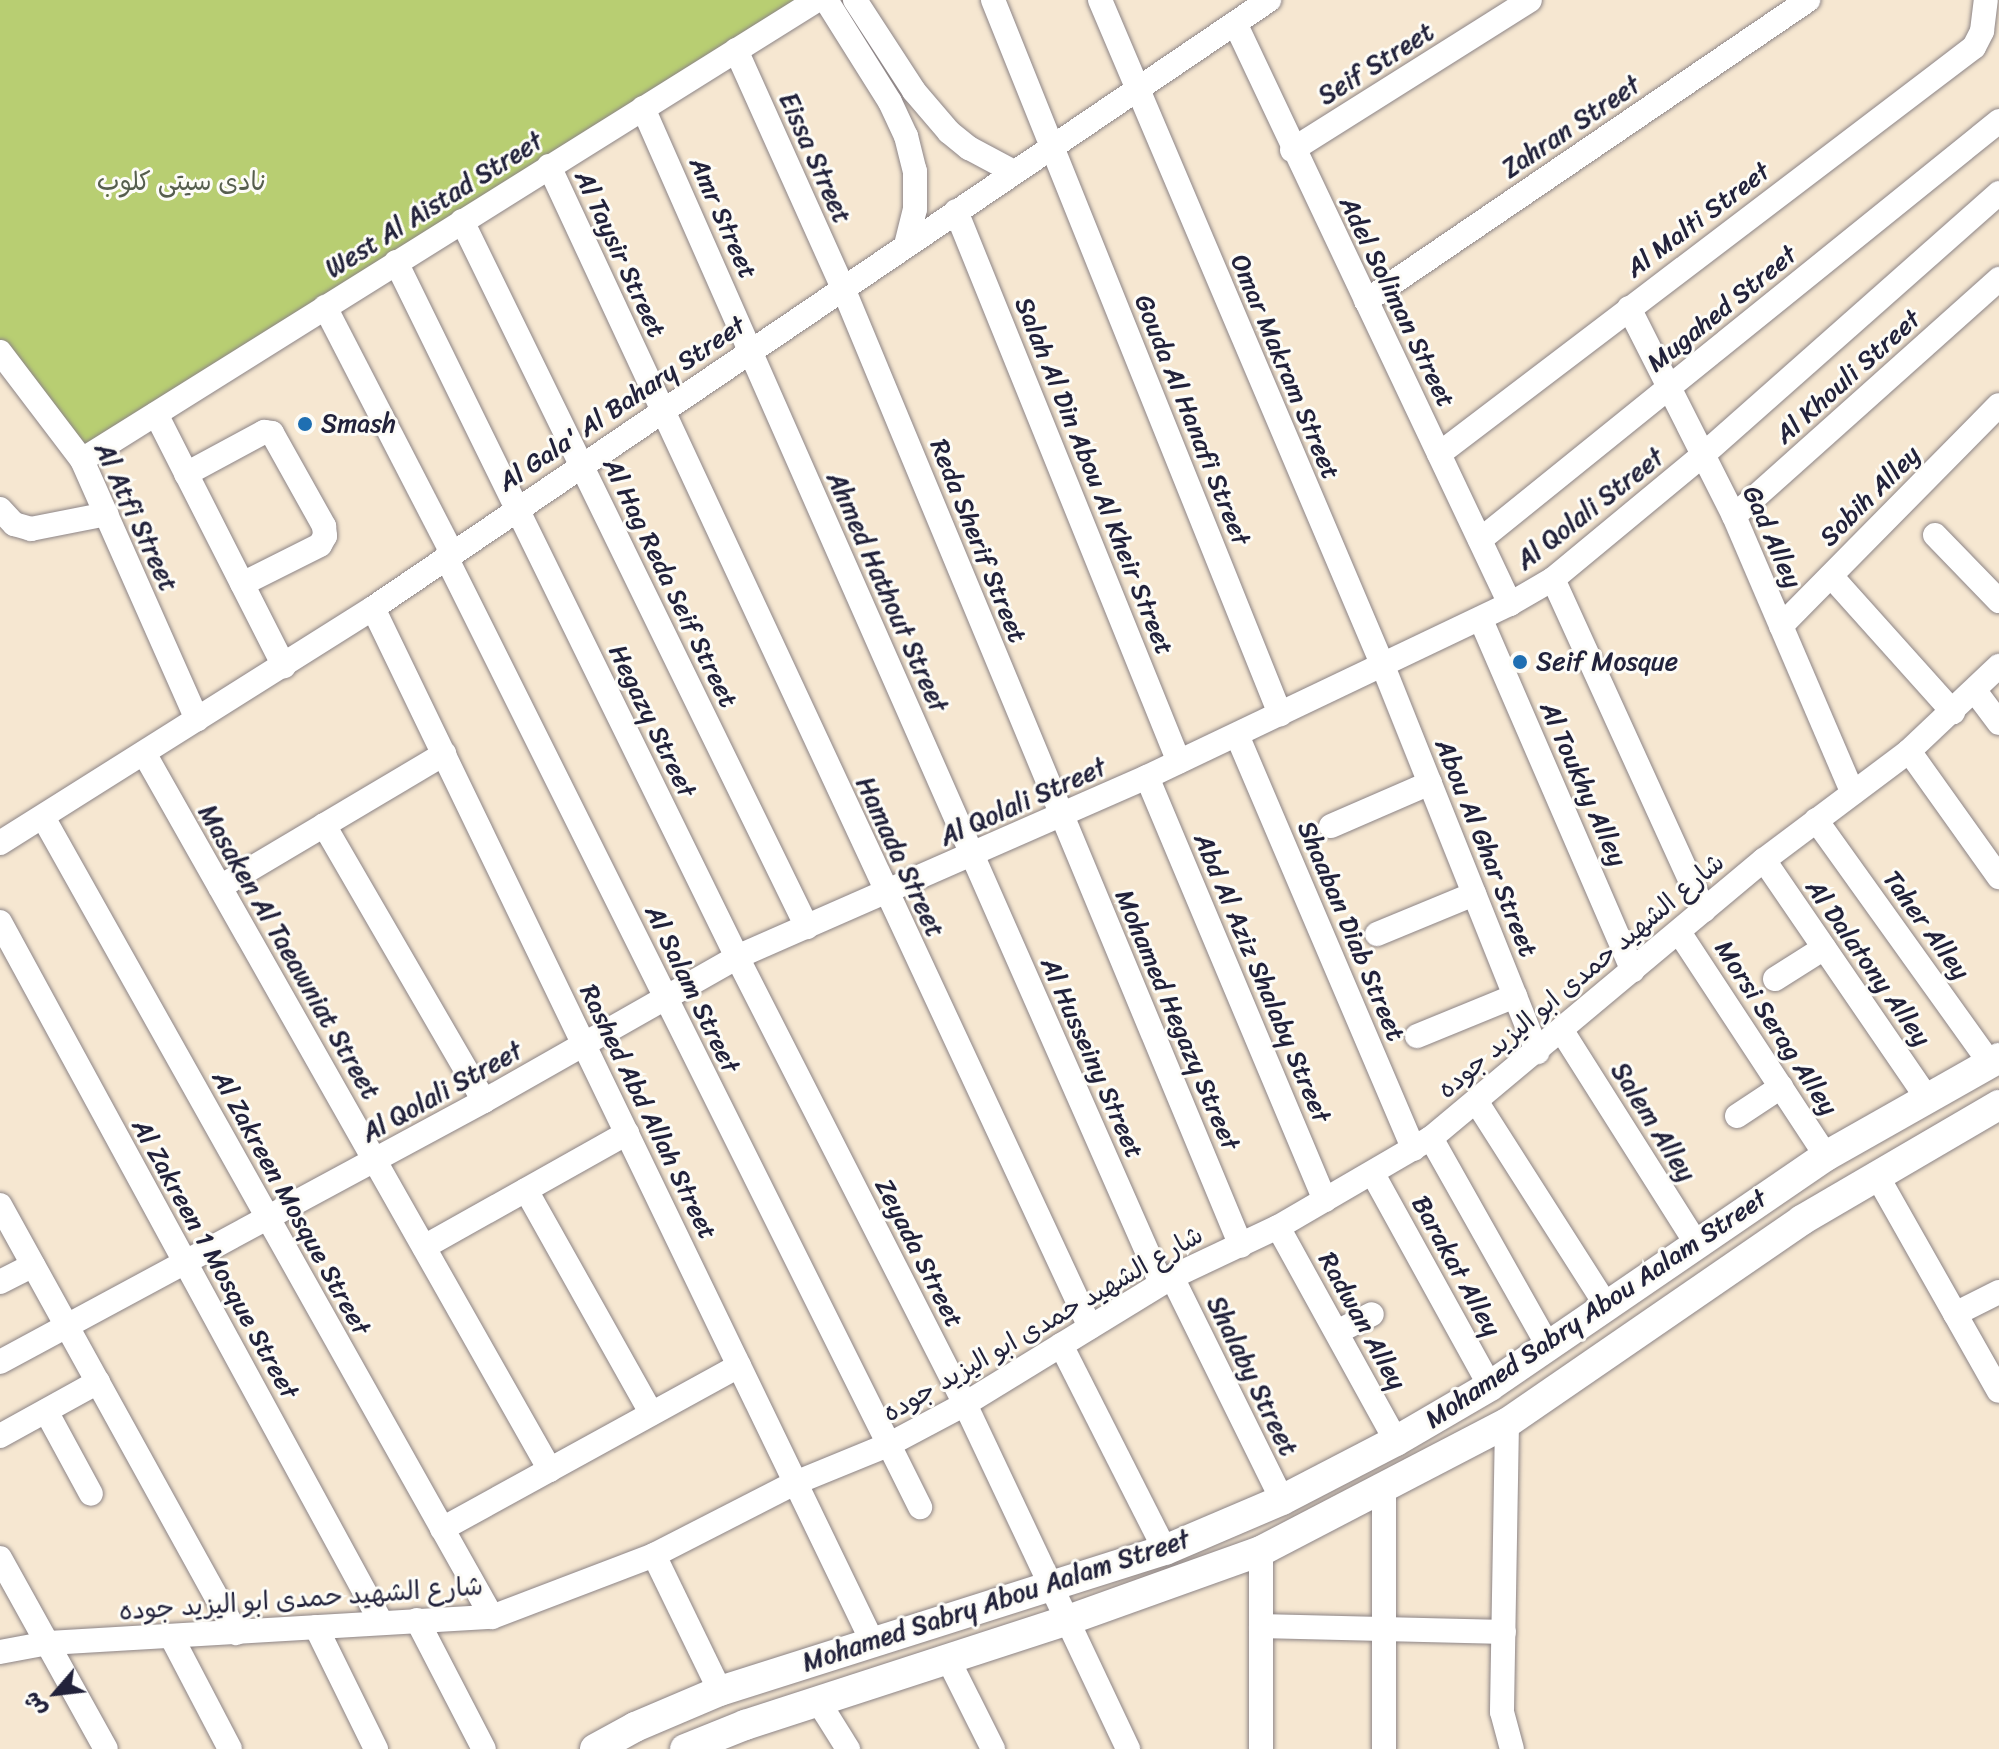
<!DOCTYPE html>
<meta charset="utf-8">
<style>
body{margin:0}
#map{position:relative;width:1999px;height:1749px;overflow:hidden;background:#f6e7d1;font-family:Sriracha,"Playpen Sans Arabic",sans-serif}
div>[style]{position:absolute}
.green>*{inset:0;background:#b8ce72}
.roads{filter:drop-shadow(0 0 2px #8c8486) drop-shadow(0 0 2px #8c8486)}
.minor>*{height:24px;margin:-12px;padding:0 12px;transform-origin:12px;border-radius:12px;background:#fff}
.tertiary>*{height:30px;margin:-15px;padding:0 15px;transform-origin:15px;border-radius:15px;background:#fff}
.dots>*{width:22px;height:22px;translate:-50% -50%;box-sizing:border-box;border:4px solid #fdfcf7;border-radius:50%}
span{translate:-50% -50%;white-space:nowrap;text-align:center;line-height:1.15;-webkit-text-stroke:6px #fdfcf7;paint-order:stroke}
.street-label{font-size:26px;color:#22223b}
.park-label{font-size:26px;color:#565e4e}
.poi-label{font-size:26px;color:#22223b}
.left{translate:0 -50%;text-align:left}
.north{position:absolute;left:16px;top:1653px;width:80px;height:80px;-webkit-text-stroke:6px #fdfcf7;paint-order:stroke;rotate:242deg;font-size:22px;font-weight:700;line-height:32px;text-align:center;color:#22223b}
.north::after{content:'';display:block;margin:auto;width:28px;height:36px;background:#22223b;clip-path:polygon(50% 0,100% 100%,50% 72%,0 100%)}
</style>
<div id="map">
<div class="green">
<i style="clip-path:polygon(0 0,818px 0,82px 460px,0 353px)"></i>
</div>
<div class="roads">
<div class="minor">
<i style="left:826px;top:0;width:120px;rotate:57.9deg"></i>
<i style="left:890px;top:102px;width:38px;rotate:65deg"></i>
<i style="left:906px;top:136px;width:36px;rotate:76deg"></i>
<i style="left:915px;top:171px;width:38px;rotate:90deg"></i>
<i style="left:915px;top:209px;width:37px;rotate:104deg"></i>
<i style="left:855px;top:0;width:108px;rotate:57deg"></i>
<i style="left:914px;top:91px;width:54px;rotate:49.5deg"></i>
<i style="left:949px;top:132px;width:26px;rotate:39deg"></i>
<i style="left:969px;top:148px;width:51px;rotate:28.1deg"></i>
<i style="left:993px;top:0;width:770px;rotate:68.1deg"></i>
<i style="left:1100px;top:0;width:724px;rotate:66.98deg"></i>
<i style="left:1383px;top:666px;width:416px;rotate:68.2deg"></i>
<i style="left:1235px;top:23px;width:643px;rotate:64.67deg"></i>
<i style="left:736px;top:50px;width:261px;rotate:65.8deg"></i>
<i style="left:843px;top:288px;width:1037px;rotate:67.44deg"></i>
<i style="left:643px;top:108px;width:1284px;rotate:66.21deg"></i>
<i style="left:1292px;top:150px;width:281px;rotate:-32.2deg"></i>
<i style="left:549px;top:166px;width:1281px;rotate:65.02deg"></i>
<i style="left:956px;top:211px;width:594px;rotate:67.97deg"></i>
<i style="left:462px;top:221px;width:786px;rotate:63.96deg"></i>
<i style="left:396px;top:262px;width:774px;rotate:63.87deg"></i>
<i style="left:737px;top:957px;width:502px;rotate:62.98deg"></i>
<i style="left:965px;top:1404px;width:382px;rotate:64.7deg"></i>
<i style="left:1366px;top:301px;width:535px;rotate:-34.25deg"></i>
<i style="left:325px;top:307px;width:277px;rotate:62.7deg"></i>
<i style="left:1629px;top:308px;width:233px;rotate:63.2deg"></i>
<i style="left:1734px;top:516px;width:301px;rotate:66.8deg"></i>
<i style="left:0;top:352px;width:136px;rotate:52.8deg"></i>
<i style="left:82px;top:460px;width:284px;rotate:66.1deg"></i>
<i style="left:156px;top:414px;width:283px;rotate:63.1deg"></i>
<i style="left:1439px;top:454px;width:672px;rotate:-37.26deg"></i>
<i style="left:1974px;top:47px;width:18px;rotate:-63deg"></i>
<i style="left:1982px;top:31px;width:31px;rotate:-83deg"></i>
<i style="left:82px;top:460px;width:867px;rotate:-32.04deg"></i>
<i style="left:186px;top:474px;width:89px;rotate:-28.3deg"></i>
<i style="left:264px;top:432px;width:8px;rotate:7deg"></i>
<i style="left:272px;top:433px;width:107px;rotate:60.8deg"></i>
<i style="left:324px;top:526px;width:10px;rotate:84deg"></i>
<i style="left:325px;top:536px;width:10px;rotate:119deg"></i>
<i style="left:320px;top:545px;width:87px;rotate:153.4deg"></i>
<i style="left:0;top:509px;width:21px;rotate:47deg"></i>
<i style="left:14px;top:524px;width:18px;rotate:16deg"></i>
<i style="left:31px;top:529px;width:77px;rotate:-11.2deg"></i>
<i style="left:1734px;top:516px;width:356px;rotate:-41.8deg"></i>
<i style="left:1935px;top:535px;width:92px;rotate:45.9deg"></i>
<i style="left:1480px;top:540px;width:667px;rotate:-38.91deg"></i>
<i style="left:446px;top:557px;width:1062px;rotate:63.48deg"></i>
<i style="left:1831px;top:576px;width:183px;rotate:48.1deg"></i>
<i style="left:1553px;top:579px;width:364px;rotate:65.5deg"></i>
<i style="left:373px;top:608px;width:1147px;rotate:64.22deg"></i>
<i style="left:1481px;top:620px;width:382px;rotate:66.6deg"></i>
<i style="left:1781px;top:626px;width:310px;rotate:-45.4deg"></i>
<i style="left:1975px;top:691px;width:40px;rotate:53deg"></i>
<i style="left:1237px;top:735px;width:450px;rotate:66.9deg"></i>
<i style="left:1909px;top:751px;width:155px;rotate:54.5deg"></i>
<i style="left:144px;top:753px;width:824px;rotate:60.48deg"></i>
<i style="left:1147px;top:777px;width:459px;rotate:67.2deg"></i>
<i style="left:43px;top:817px;width:917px;rotate:60.7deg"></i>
<i style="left:1816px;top:820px;width:299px;rotate:54.4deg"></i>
<i style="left:324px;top:825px;width:319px;rotate:59.9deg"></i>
<i style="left:1331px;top:826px;width:108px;rotate:-23.5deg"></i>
<i style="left:0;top:843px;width:441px;rotate:-32.2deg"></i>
<i style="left:373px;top:608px;width:1083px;rotate:-34.16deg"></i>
<i style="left:1764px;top:860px;width:288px;rotate:55.6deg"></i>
<i style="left:220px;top:887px;width:261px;rotate:-30.7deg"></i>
<i style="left:0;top:922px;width:797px;rotate:61.44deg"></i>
<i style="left:1679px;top:932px;width:268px;rotate:56.7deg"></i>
<i style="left:1377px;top:934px;width:105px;rotate:-22.4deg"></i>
<i style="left:1775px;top:979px;width:58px;rotate:-32.3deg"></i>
<i style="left:1562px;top:1031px;width:251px;rotate:57.7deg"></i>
<i style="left:1417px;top:1036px;width:106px;rotate:-22.2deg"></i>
<i style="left:1476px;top:1101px;width:244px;rotate:57.5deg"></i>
<i style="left:1737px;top:1116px;width:53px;rotate:-33.4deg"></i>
<i style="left:1431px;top:1138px;width:240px;rotate:60.6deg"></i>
<i style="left:1373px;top:1174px;width:242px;rotate:61.1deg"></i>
<i style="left:1876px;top:1174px;width:249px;rotate:60.5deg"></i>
<i style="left:526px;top:1190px;width:256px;rotate:60.7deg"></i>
<i style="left:0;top:1205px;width:489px;rotate:61.1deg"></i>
<i style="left:1278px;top:1227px;width:244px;rotate:61.1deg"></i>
<i style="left:424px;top:1247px;width:233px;rotate:-29.3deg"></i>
<i style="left:1172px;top:1277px;width:249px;rotate:63.7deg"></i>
<i style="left:0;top:1282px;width:37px;rotate:-27deg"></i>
<i style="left:1955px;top:1314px;width:49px;rotate:-26.6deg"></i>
<i style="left:1337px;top:1332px;width:39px;rotate:-27deg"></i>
<i style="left:1061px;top:1345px;width:230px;rotate:63.1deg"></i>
<i style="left:0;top:1362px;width:550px;rotate:-28.34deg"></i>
<i style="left:484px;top:1101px;width:291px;rotate:-29.6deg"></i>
<i style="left:737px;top:957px;width:448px;rotate:-23.7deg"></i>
<i style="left:1147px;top:777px;width:402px;rotate:-25.5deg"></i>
<i style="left:1510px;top:604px;width:50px;rotate:-30.2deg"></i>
<i style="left:1553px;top:579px;width:196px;rotate:-39.6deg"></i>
<i style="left:1704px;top:454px;width:394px;rotate:-41.5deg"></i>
<i style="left:46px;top:1411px;width:94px;rotate:61.5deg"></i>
<i style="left:1507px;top:1423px;width:289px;rotate:91deg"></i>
<i style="left:1502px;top:1712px;width:38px;rotate:75deg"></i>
<i style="left:0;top:1436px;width:112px;rotate:-28.9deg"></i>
<i style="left:442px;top:1529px;width:339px;rotate:-28.8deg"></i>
<i style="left:654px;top:1555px;width:151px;rotate:64.1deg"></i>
<i style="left:0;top:1558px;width:218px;rotate:61deg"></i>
<i style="left:417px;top:1620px;width:145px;rotate:62.6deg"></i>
<i style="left:1261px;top:1626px;width:243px;rotate:1.4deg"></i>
<i style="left:316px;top:1627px;width:136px;rotate:63.8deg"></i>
<i style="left:172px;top:1638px;width:125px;rotate:62.4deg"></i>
<i style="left:0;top:1652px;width:49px;rotate:-10.6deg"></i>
<i style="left:48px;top:1643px;width:445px;rotate:-3.4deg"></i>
<i style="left:492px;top:1617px;width:173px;rotate:-20.9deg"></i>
<i style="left:654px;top:1555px;width:158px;rotate:-27.1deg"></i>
<i style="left:795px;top:1483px;width:100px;rotate:-22.2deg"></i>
<i style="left:888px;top:1445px;width:87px;rotate:-28deg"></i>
<i style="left:965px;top:1404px;width:243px;rotate:-31.5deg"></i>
<i style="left:1172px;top:1277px;width:117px;rotate:-25.3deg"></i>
<i style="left:1278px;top:1227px;width:177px;rotate:-30.2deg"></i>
<i style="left:1431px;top:1138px;width:434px;rotate:-39.9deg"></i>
<i style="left:1764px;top:860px;width:181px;rotate:-36.9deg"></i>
<i style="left:1909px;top:751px;width:124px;rotate:-43.4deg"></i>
<i style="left:947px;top:1657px;width:103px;rotate:63.4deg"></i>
<i style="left:818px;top:1701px;width:57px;rotate:58deg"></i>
<i style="left:1261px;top:1749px;width:198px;rotate:-90deg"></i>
<i style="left:1384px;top:1749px;width:261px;rotate:-90deg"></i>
</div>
<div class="tertiary">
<i style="left:595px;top:1749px;width:46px;rotate:-28.8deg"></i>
<i style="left:635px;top:1727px;width:92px;rotate:-23deg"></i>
<i style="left:720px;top:1691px;width:467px;rotate:-17.6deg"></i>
<i style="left:1165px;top:1550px;width:127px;rotate:-23.1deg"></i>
<i style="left:1282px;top:1500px;width:128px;rotate:-27.4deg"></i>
<i style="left:1396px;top:1441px;width:109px;rotate:-30.3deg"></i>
<i style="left:1490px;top:1386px;width:407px;rotate:-34.4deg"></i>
<i style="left:1826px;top:1156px;width:199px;rotate:-29.5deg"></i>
<i style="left:685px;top:1749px;width:65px;rotate:-21.8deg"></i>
<i style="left:745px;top:1725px;width:340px;rotate:-18deg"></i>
<i style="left:1068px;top:1620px;width:205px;rotate:-19.7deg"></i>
<i style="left:1261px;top:1551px;width:277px;rotate:-27.5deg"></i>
<i style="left:1507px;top:1423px;width:358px;rotate:-34.5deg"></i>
<i style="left:1802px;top:1220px;width:228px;rotate:-30.3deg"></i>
</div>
</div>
<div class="dots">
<i style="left:305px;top:424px;background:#1f6fb2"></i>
<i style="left:1520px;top:662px;background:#1f6fb2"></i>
</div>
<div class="street-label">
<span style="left:1376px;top:64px;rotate:-32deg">Seif Street</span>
<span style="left:1571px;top:127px;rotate:-34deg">Zahran Street</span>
<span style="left:815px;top:158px;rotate:66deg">Eissa Street</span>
<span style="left:434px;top:205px;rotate:-32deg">West Al Aistad Street</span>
<span style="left:723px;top:218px;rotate:66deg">Amr Street</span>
<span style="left:1698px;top:220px;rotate:-37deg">Al Malti Street</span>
<span style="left:620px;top:254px;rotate:65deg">Al Taysir Street</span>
<span style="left:1397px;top:302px;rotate:64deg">Adel Soliman Street</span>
<span style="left:1722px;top:309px;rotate:-39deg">Mugahed Street</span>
<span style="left:1285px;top:367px;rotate:67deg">Omar Makram Street</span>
<span style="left:1848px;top:377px;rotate:-42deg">Al Khouli Street</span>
<span style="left:622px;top:404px;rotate:-34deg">Al Gala' Al Bahary Street</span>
<span style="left:1192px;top:420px;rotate:68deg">Gouda Al Hanafi Street</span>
<span style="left:1094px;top:476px;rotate:68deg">Salah Al Din Abou Al Kheir Street</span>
<span style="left:1870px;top:496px;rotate:-45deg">Sobih Alley</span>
<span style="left:1590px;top:509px;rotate:-38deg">Al Qolali Street</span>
<span style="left:136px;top:517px;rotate:65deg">Al Atfi Street</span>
<span style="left:1772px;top:537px;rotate:66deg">Gad Alley</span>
<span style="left:978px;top:541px;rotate:68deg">Reda Sherif Street</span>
<span style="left:670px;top:583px;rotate:64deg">Al Hag Reda Seif Street</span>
<span style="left:887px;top:592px;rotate:66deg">Ahmed Hathout Street</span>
<span style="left:652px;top:721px;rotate:64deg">Hegazy Street</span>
<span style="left:1583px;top:784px;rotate:66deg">Al Toukhy Alley</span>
<span style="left:1023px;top:802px;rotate:-24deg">Al Qolali Street</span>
<span style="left:1486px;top:848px;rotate:68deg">Abou Al Ghar Street</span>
<span style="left:900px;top:857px;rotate:65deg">Hamada Street</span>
<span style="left:1926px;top:925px;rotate:54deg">Taher Alley</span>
<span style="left:1351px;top:931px;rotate:67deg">Shaaban Diab Street</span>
<span style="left:289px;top:952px;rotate:60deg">Masaken Al Taeawniat Street</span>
<span style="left:1868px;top:963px;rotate:55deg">Al Dalatony Alley</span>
<span style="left:1581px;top:976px;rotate:-40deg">شارع الشهيد حمدى ابو اليزيد جوده</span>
<span style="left:1262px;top:978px;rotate:67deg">Abd Al Aziz Shalaby Street</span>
<span style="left:692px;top:989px;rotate:64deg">Al Salam Street</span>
<span style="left:1177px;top:1020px;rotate:67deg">Mohamed Hegazy Street</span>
<span style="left:1776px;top:1028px;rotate:57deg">Morsi Serag Alley</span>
<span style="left:1092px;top:1058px;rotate:66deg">Al Husseiny Street</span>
<span style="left:442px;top:1092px;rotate:-29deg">Al Qolali Street</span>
<span style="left:648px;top:1112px;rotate:64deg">Rashed Abd Allah Street</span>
<span style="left:1653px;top:1122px;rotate:58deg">Salem Alley</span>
<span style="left:291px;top:1203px;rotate:61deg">Al Zakreen Mosque Street</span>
<span style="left:919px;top:1253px;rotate:63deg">Zeyada Street</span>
<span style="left:215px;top:1259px;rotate:61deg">Al Zakreen 1 Mosque Street</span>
<span style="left:1456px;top:1266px;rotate:61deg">Barakat Alley</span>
<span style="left:1596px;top:1309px;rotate:-34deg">Mohamed Sabry Abou Aalam Street</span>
<span style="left:1362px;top:1321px;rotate:61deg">Radwan Alley</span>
<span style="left:1043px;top:1324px;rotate:-30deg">شارع الشهيد حمدى ابو اليزيد جوده</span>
<span style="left:1252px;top:1376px;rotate:64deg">Shalaby Street</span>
<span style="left:301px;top:1599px;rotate:-4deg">شارع الشهيد حمدى ابو اليزيد جوده</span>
<span style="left:996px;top:1601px;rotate:-18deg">Mohamed Sabry Abou Aalam Street</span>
</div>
<div class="park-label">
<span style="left:182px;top:182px">نادى سيتى كلوب</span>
</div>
<div class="poi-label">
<span class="left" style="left:321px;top:424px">Smash</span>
<span class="left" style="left:1536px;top:662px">Seif Mosque</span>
</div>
<div class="north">ش</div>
</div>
